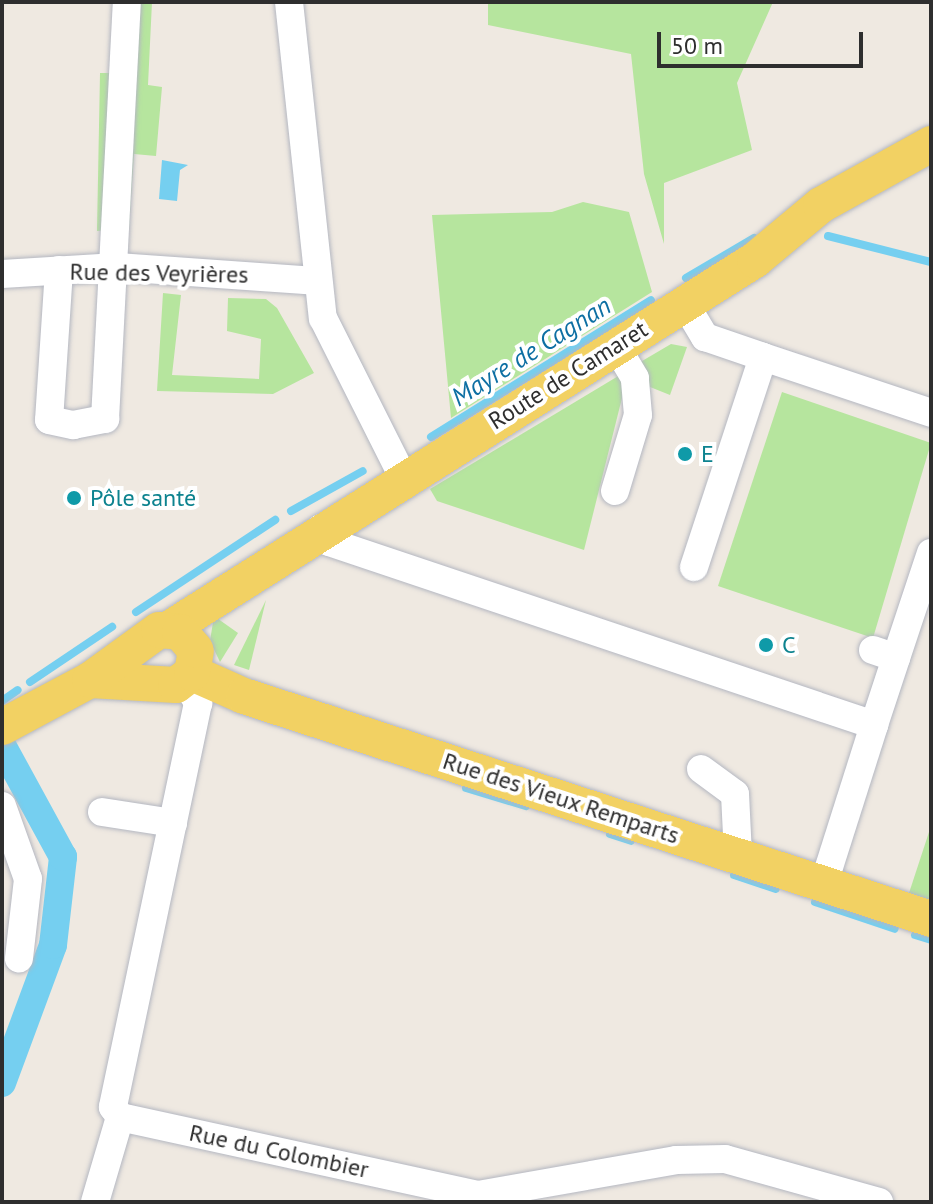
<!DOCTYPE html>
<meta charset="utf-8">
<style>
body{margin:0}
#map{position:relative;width:933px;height:1204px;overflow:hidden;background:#efe9e1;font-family:"PT Sans",sans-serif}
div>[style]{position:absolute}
.green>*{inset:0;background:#b6e59e}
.water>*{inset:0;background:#75cff0}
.stream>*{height:8px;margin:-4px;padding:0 4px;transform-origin:4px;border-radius:4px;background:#75cff0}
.canal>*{height:28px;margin:-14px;padding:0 14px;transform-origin:14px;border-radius:14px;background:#75cff0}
.roads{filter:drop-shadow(0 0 2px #b4b7c1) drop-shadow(0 0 2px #b4b7c1)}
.minor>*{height:28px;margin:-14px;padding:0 14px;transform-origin:14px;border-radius:14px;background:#fff}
.major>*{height:36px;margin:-18px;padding:0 18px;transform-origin:18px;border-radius:18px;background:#f2d163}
.dots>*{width:22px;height:22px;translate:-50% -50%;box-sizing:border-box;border:4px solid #fff;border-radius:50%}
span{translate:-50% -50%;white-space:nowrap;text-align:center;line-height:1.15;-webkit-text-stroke:8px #fff;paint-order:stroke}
.street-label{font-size:24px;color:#2e2e2e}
.culture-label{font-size:24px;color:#0d838f}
.left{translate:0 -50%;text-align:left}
.water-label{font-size:26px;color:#0d6fa3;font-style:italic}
.frame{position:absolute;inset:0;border:4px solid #2e2e2e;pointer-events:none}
.scale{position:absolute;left:657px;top:32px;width:206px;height:36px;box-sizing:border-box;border:4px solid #2e2e2e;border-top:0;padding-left:10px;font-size:24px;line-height:28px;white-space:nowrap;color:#2e2e2e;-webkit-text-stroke:6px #fff;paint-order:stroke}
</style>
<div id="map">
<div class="green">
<i style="clip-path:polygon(120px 2px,152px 2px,148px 85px,162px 87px,156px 156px,134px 154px,129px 229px,97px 231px,100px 73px,118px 73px)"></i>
<i style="clip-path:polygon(488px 2px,773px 2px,737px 83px,752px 150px,664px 183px,664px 244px,644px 174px,631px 54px,488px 25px)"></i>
<i style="clip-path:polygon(583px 202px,629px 212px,652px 292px,451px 418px,432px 215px,552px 212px)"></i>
<i style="clip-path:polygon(163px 293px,181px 295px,172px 375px,259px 379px,261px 339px,227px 331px,228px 298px,266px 299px,277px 308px,314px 373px,273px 394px,157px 391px)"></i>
<i style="clip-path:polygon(671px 344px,687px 347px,670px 395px,645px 385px,637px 364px)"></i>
<i style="clip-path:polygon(620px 375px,625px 386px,584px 550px,437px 501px,430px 489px)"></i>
<i style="clip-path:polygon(782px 392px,931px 443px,873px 638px,718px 586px)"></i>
<i style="clip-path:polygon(266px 600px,249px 670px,234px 665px)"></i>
<i style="clip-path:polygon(214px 616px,238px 633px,220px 662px,210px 641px)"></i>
<i style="clip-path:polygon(931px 826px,931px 900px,909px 893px)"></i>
</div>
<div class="water">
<i style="clip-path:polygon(162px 160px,188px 165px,180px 170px,177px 201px,159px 199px)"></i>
</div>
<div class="stream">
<i style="left:828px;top:236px;width:106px;rotate:14.2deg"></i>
<i style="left:686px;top:278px;width:79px;rotate:-30.5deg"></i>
<i style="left:431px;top:437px;width:259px;rotate:-31.9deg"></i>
<i style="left:291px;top:511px;width:82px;rotate:-29.1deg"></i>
<i style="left:136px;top:612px;width:167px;rotate:-33.5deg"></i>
<i style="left:30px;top:682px;width:99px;rotate:-33.9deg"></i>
<i style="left:2px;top:701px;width:19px;rotate:-35deg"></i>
<i style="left:466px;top:788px;width:63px;rotate:16.7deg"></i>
<i style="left:610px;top:834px;width:22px;rotate:18deg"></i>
<i style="left:734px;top:875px;width:44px;rotate:18.4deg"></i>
<i style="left:815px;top:902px;width:84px;rotate:18.6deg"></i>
<i style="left:915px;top:935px;width:17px;rotate:17deg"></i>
</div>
<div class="canal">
<i style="left:2px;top:1083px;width:147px;rotate:-69.7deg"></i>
<i style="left:53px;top:945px;width:89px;rotate:-83.5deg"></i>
<i style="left:63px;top:857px;width:128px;rotate:-118.6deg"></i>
</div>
<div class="roads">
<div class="minor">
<i style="left:289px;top:2px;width:318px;rotate:83.9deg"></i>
<i style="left:323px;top:318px;width:178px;rotate:63.3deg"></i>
<i style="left:59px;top:270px;width:150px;rotate:93.8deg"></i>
<i style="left:49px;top:420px;width:25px;rotate:12deg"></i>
<i style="left:73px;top:425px;width:33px;rotate:-11deg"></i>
<i style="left:105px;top:419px;width:418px;rotate:-87deg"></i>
<i style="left:2px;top:274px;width:115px;rotate:-3.5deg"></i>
<i style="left:117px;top:267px;width:199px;rotate:4deg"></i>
<i style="left:685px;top:304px;width:39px;rotate:59deg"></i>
<i style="left:705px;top:337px;width:61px;rotate:19deg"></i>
<i style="left:615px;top:491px;width:79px;rotate:-73.2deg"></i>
<i style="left:638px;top:415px;width:37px;rotate:-95deg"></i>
<i style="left:635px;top:378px;width:37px;rotate:-121deg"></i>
<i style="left:321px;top:528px;width:16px;rotate:60deg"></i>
<i style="left:329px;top:542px;width:575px;rotate:18.56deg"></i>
<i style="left:874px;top:725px;width:71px;rotate:-71.8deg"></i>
<i style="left:694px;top:567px;width:221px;rotate:-71.8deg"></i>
<i style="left:763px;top:357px;width:177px;rotate:18.4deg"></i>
<i style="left:873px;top:650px;width:24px;rotate:19deg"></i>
<i style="left:896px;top:658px;width:111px;rotate:-71.6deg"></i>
<i style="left:185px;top:681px;width:26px;rotate:59deg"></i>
<i style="left:198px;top:703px;width:413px;rotate:101.9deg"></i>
<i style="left:113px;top:1107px;width:12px;rotate:55deg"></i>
<i style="left:120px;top:1117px;width:366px;rotate:12.3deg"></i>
<i style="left:478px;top:1195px;width:201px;rotate:-10deg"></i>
<i style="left:676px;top:1160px;width:49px;rotate:-1.2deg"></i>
<i style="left:725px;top:1159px;width:160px;rotate:15.6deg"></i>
<i style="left:701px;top:769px;width:42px;rotate:36.3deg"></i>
<i style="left:735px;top:794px;width:62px;rotate:87.2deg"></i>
<i style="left:2px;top:806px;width:77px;rotate:70.4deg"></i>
<i style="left:28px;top:879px;width:80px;rotate:96.5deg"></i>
<i style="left:102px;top:812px;width:72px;rotate:8.8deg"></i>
<i style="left:824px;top:883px;width:166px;rotate:-72.4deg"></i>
<i style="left:95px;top:1202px;width:89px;rotate:-73.6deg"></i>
</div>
<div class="major">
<i style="left:169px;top:629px;width:693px;rotate:-32.2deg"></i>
<i style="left:755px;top:260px;width:86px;rotate:-39.8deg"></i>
<i style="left:821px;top:205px;width:126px;rotate:-29deg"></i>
<i style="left:192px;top:673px;width:57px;rotate:23.9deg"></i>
<i style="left:244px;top:696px;width:722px;rotate:17.98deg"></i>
<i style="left:90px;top:680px;width:86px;rotate:3.3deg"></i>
<i style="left:176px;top:685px;width:20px;rotate:-37deg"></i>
<i style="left:192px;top:673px;width:22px;rotate:-80deg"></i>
<i style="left:2px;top:727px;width:100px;rotate:-28.1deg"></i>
<i style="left:90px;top:680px;width:85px;rotate:-35.9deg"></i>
<i style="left:159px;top:630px;width:21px;rotate:5deg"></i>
<i style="left:180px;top:632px;width:23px;rotate:49deg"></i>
</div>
</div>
<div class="dots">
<i style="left:685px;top:454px;background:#0f9aa8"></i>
<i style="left:74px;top:498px;background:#0f9aa8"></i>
<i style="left:766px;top:645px;background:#0f9aa8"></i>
</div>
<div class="street-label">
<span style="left:159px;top:273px;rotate:1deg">Rue des Veyrières</span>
<span style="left:568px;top:375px;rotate:-32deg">Route de Camaret</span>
<span style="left:561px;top:798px;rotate:18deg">Rue des Vieux Remparts</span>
<span style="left:279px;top:1151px;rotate:12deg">Rue du Colombier</span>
</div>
<div class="culture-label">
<span class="left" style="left:701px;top:454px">E</span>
<span class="left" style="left:90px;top:498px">Pôle santé</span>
<span class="left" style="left:782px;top:645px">C</span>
</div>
<div class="water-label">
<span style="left:531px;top:351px;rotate:-32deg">Mayre de Cagnan</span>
</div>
<div class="frame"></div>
<div class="scale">50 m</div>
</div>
